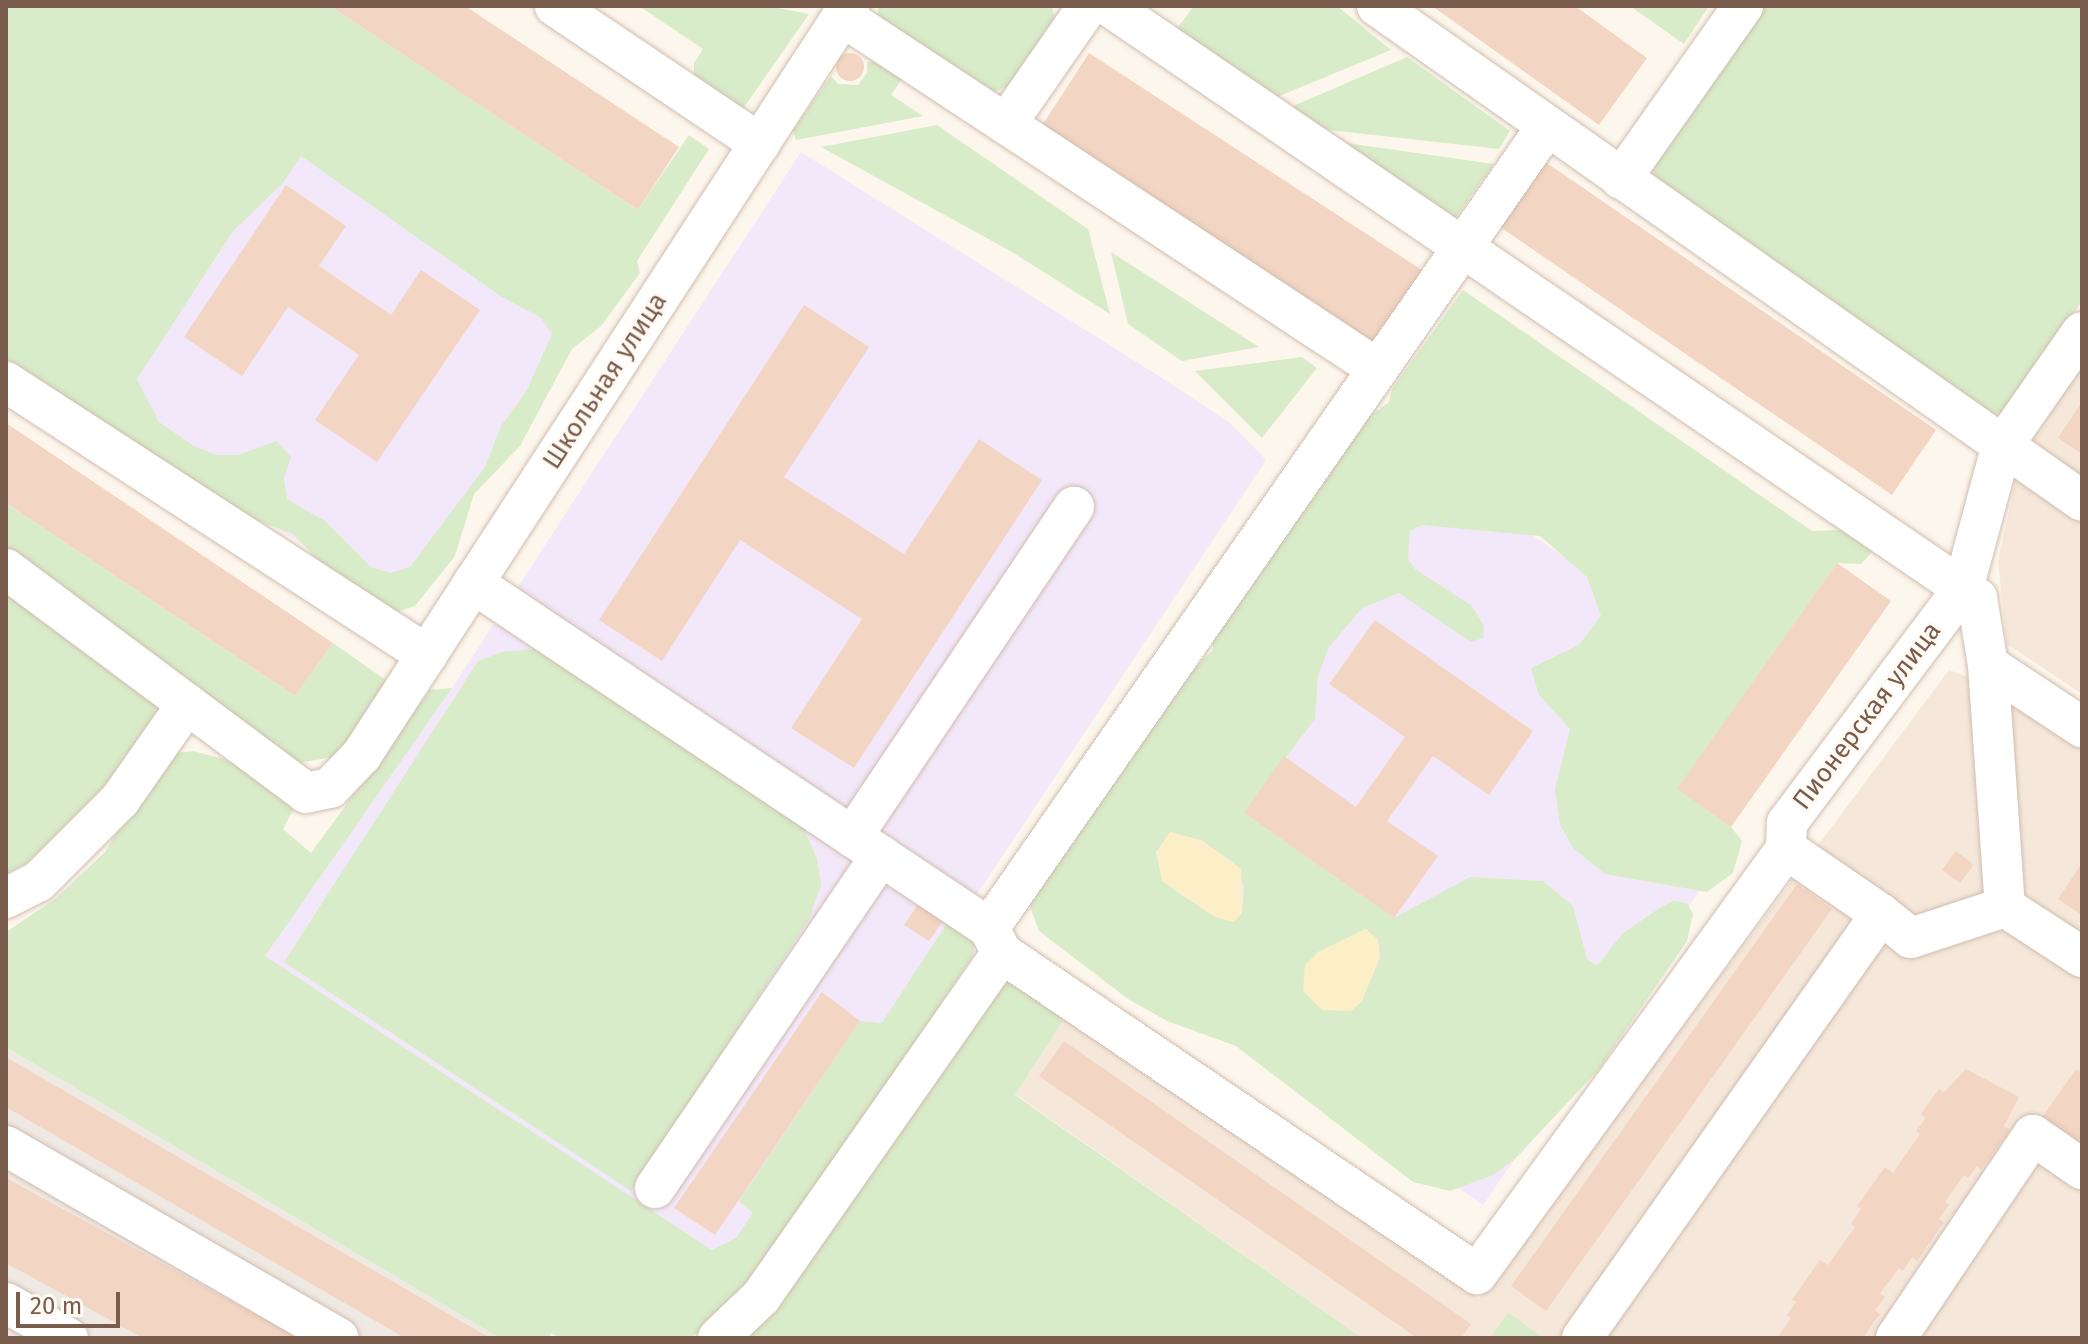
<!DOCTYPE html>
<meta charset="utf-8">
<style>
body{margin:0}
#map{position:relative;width:2088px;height:1344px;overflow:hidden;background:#fdf6ec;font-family:"Fira Sans",sans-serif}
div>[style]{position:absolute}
.residential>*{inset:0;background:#f5e8da}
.industrial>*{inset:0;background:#efe9e4}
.education>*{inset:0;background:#f3e8fa}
.green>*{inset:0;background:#d8ecc9}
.sand>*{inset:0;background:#fcefc7}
.building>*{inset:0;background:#f3d5c3}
.round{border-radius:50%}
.roads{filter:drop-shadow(0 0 2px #d1beb0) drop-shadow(0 0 2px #d1beb0)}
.minor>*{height:40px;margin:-20px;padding:0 20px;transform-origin:20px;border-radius:20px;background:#fff}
span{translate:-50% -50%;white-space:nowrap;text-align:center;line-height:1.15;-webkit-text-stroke:6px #fffaf3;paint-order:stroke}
.street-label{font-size:26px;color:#7a5c4d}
.frame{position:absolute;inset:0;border:8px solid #7a5c4d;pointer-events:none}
.scale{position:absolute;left:16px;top:1292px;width:104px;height:36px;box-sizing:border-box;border:4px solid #7a5c4d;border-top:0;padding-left:10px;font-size:24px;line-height:28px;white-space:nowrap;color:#7a5c4d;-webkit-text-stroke:6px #fffaf3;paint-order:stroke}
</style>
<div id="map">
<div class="residential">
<i style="clip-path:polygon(2082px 365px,2082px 694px,2007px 644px,1998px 561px,2021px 457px)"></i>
<i style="clip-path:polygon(1949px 670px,1999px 689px,2082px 747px,2082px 1338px,1544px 1338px,1508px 1312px,1490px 1338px,1362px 1338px,1015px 1094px,1067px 1014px,1479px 1299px)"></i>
</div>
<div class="industrial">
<i style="clip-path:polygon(6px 1047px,500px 1338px,6px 1338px)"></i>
</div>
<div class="education">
<i style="clip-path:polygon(131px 6px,615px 276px,399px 606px,6px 354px,6px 200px)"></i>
<i style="clip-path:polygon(801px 152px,1162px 378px,1230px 423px,1266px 460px,743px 1245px,736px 1239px,713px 1251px,264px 956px,452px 688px)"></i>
<i style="clip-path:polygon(1374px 426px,1690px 644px,1598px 776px,1720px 861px,1483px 1205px,1045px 902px)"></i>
</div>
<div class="green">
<i style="clip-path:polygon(evenodd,6px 6px,330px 6px,638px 210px,689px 135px,709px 149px,637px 261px,640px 273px,601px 326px,572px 349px,520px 446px,474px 494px,455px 556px,415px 606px,393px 613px,339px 582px,293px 534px,250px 518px,6px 358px,6px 6px,301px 156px,502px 297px,540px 317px,552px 334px,527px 390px,501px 426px,485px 467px,410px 567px,390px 573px,371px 567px,325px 521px,287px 499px,284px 478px,291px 457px,277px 441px,238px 455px,217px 455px,194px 446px,159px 422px,137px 379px,233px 231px,282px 184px,301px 156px)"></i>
<i style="clip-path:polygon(639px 6px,767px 6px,809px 14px,738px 116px,694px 85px,694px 63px,703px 49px)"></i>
<i style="clip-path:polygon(878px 6px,1052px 6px,1055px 20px,1008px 87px,986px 94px,879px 26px)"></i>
<i style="clip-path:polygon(1194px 6px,1337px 6px,1391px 50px,1272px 99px,1175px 31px)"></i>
<i style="clip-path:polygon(1630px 6px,1709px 6px,1684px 44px)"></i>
<i style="clip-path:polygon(1756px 6px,2082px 6px,2082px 301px,2004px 413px,1977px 415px,1657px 197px,1651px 156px)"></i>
<i style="clip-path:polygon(1407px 57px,1510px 131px,1499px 149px,1311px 128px,1284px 110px)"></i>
<i style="clip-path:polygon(885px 60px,906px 73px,891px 95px,923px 116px,796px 140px,793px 130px,831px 76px,838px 84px,858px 85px,867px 73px,867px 62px)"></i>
<i style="clip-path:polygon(937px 125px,1088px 229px,1110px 314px,1012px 252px,821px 147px)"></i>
<i style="clip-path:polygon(1332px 141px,1494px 164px,1455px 218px)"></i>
<i style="clip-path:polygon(1111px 252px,1259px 347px,1182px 361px,1128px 324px)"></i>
<i style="clip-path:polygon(evenodd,1463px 290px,1812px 531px,1840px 530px,1866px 537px,1875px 549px,1861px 564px,1837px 563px,1678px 789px,1731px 827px,1742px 841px,1733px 873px,1707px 892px,1605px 874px,1574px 849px,1560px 825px,1555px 789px,1570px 729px,1539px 695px,1531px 668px,1579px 645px,1601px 616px,1587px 577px,1540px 536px,1422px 525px,1410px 531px,1408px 559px,1415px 569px,1472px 606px,1484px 626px,1483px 638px,1471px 642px,1399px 593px,1362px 608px,1329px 647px,1318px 676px,1315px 719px,1244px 813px,1394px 918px,1470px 877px,1543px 881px,1573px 906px,1587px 959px,1597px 966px,1622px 934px,1661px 907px,1673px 901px,1687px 903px,1693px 914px,1687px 941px,1599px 1069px,1515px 1159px,1493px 1175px,1450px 1191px,1413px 1182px,1236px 1046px,1167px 1021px,1128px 999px,1039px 931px,1024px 890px,1183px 679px,1213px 650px,1213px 638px,1366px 419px,1389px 402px,1392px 389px,1463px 290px,1178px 834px,1201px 840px,1234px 863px,1244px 887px,1242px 913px,1215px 917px,1174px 890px,1178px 834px,1463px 290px,1366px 929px,1378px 940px,1380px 957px,1373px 975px,1318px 952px,1366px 929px)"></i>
<i style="clip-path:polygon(1302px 357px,1317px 368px,1262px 438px,1195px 371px)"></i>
<i style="clip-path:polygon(6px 503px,295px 696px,333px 643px,390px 683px,344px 755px,294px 764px,6px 554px)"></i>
<i style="clip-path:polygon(6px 584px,166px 701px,102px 789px,47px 852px,6px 874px)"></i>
<i style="clip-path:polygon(545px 648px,794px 808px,817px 858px,821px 885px,809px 919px,631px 1191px,284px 962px,478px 661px,502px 652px)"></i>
<i style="clip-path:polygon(452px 688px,265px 956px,712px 1250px,736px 1238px,753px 1213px,739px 1201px,860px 1021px,882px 1023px,946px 925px,975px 939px,973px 956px,761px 1270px,727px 1312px,690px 1338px,561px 1338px,551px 1333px,548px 1338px,500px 1338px,6px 1047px,6px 932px,55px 899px,105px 852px,163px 755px,193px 751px,224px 759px,263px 780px,297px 803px,283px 829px,311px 853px,430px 690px)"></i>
<i style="clip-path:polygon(1012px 969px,1067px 1014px,1015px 1095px,1362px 1338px,748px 1338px,783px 1298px)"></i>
<i style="clip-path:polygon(1508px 1312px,1544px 1338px,1490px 1338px)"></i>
</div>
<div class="sand">
<i style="clip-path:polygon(1170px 832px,1201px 840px,1241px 869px,1242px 913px,1234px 922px,1215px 917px,1162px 881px,1156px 852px)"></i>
<i style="clip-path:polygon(1366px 929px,1378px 940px,1380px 957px,1362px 1001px,1351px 1011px,1322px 1010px,1303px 991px,1305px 965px,1318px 952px)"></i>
</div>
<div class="building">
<i style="clip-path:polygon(330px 6px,465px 6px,679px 147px,638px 210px)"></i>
<i style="clip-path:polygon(1432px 6px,1575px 6px,1647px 58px,1599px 125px)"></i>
<i style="clip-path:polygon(1089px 53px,1425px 272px,1377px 346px,1041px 127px)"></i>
<i class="round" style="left:836px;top:53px;width:28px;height:28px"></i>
<i style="clip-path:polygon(1544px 161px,1936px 430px,1892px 495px,1500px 227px)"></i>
<i style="clip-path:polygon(286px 185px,346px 226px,319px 266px,391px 315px,421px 270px,480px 310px,377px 462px,315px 420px,359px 355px,288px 307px,242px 376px,184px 337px)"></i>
<i style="clip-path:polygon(804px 305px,869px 347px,784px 477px,904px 554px,979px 439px,1042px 480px,854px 768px,791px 728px,862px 619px,740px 540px,662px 661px,599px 620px)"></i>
<i style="clip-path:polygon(2082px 402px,2082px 454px,2058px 438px)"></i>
<i style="clip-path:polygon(6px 423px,333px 643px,295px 696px,6px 503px)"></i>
<i style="clip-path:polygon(1837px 563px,1891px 601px,1731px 827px,1677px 789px)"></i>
<i style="clip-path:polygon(1375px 620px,1533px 731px,1489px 795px,1433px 756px,1387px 821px,1438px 856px,1394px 918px,1244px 813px,1284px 756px,1356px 807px,1405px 737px,1329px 684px)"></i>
<i style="clip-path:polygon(1956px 851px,1974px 865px,1960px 883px,1942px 870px)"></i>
<i style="clip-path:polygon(2082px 863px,2082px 915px,2058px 899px)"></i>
<i style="clip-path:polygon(1797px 884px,1832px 909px,1546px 1311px,1511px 1286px)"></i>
<i style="clip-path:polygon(918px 904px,943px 921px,929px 941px,904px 925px)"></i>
<i style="clip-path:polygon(822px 992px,860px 1021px,715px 1235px,674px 1208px)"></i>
<i style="clip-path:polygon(1064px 1041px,1471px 1324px,1461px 1338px,1417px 1338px,1039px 1076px)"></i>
<i style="clip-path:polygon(6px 1057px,490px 1338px,405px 1338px,6px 1107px)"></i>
<i style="clip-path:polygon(1966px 1069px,2019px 1097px,2004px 1126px,2010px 1130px,1981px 1170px,1977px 1166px,1968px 1178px,1964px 1175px,1945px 1202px,1949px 1205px,1939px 1219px,1944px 1222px,1917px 1261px,1912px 1257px,1903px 1271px,1899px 1268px,1880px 1293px,1885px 1297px,1875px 1310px,1880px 1314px,1863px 1338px,1777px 1338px,1791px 1318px,1787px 1315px,1796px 1302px,1792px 1300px,1820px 1260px,1828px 1265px,1855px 1227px,1851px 1224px,1861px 1209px,1857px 1206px,1885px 1167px,1893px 1173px,1920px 1134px,1916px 1131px,1926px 1118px,1921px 1114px,1939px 1089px,1944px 1092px)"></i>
<i style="clip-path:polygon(2076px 1069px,2082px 1073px,2082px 1147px,2041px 1119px)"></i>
<i style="clip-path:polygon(6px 1178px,299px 1338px,143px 1338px,6px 1263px)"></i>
</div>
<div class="roads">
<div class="minor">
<i style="left:555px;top:6px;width:247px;rotate:33.9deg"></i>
<i style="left:1109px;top:6px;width:1051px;rotate:34.3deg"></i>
<i style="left:1977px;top:598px;width:68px;rotate:80.7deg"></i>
<i style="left:1988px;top:665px;width:243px;rotate:86deg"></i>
<i style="left:1377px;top:6px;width:861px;rotate:35.07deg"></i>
<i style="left:842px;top:16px;width:642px;rotate:33.37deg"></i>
<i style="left:1006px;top:124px;width:144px;rotate:-55.2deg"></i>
<i style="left:1621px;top:179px;width:212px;rotate:-54.8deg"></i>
<i style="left:6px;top:382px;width:502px;rotate:32.96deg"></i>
<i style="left:6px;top:569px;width:374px;rotate:36.7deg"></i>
<i style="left:306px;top:793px;width:25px;rotate:-12deg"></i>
<i style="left:330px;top:788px;width:45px;rotate:-45.9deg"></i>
<i style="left:361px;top:756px;width:895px;rotate:-56.95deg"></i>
<i style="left:473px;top:583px;width:621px;rotate:33.77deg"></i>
<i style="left:989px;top:928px;width:28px;rotate:63deg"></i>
<i style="left:1002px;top:953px;width:573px;rotate:34.05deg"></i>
<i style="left:1477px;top:1274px;width:525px;rotate:-53.98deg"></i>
<i style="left:1786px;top:849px;width:26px;rotate:-88deg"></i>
<i style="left:1787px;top:823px;width:293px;rotate:-53.1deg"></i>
<i style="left:1963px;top:589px;width:146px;rotate:-74.9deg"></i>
<i style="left:2001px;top:448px;width:141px;rotate:-55.1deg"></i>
<i style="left:1988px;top:665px;width:113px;rotate:33.4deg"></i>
<i style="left:852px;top:837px;width:398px;rotate:-56.1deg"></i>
<i style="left:6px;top:898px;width:36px;rotate:-27deg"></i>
<i style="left:38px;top:882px;width:116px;rotate:-45deg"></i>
<i style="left:120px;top:800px;width:117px;rotate:-55.1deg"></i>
<i style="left:1881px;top:914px;width:38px;rotate:39deg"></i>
<i style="left:1911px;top:938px;width:99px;rotate:-18.3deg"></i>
<i style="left:2005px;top:907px;width:92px;rotate:33deg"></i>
<i style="left:989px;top:928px;width:977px;rotate:-55.17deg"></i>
<i style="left:6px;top:1146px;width:384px;rotate:30deg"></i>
<i style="left:655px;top:1188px;width:402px;rotate:-55.8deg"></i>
<i style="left:6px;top:1303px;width:71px;rotate:29.4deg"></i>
<i style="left:718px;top:1338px;width:59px;rotate:-43.6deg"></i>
<i style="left:761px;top:1297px;width:420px;rotate:-55deg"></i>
<i style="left:1582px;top:1338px;width:519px;rotate:-54.81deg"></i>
<i style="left:1881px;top:914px;width:115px;rotate:-145.6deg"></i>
<i style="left:1896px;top:1338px;width:245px;rotate:-56deg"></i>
<i style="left:2033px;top:1135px;width:60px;rotate:34.8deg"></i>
</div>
</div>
<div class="street-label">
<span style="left:605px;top:381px;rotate:-57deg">Школьная улица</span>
<span style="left:1867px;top:716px;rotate:-53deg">Пионерская улица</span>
</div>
<div class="frame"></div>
<div class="scale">20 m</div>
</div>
